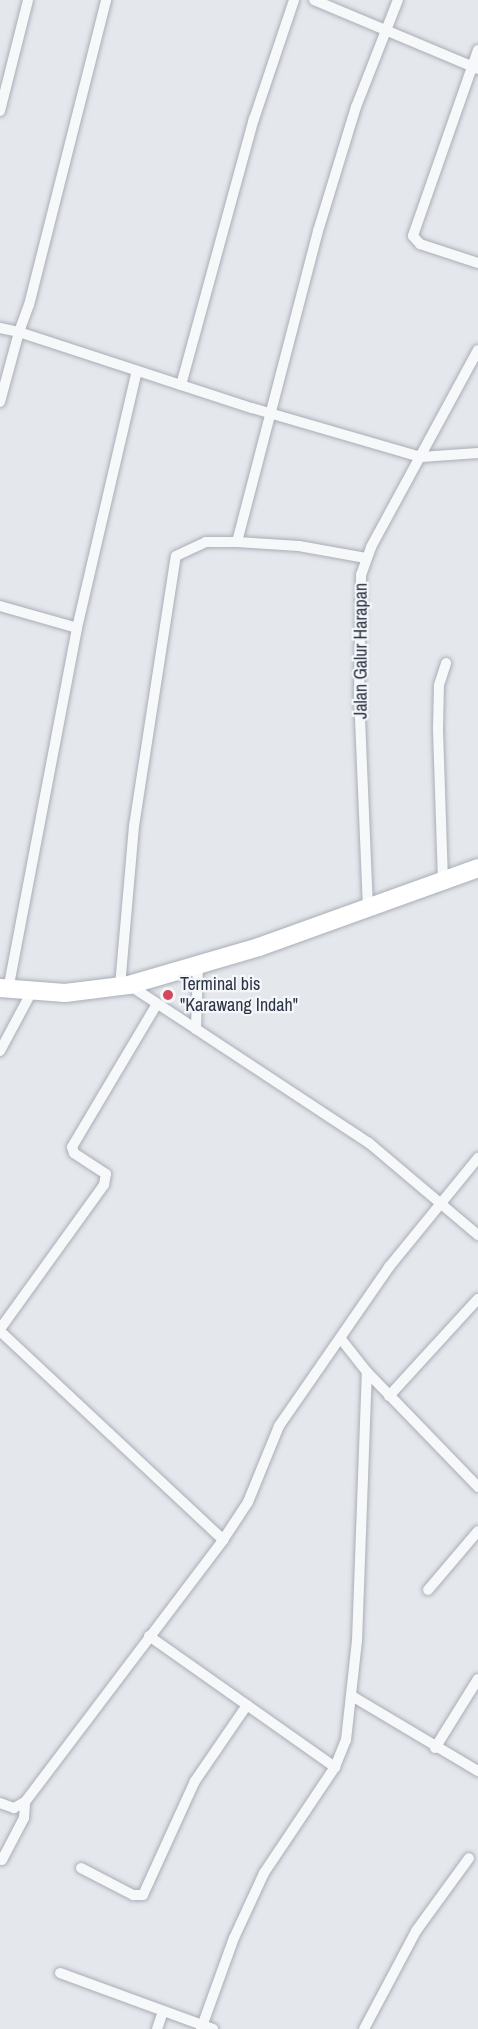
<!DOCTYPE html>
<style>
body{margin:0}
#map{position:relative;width:478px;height:2029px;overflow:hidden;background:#e4e7ec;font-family:"Archivo Narrow",sans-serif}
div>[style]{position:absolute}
.roads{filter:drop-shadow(0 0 2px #a9aeb7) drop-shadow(0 0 2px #a9aeb7)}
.minor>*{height:10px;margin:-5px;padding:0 5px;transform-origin:5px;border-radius:5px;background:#f7f8fa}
.primary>*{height:18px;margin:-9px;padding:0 9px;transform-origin:9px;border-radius:9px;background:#fff}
.dots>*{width:16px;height:16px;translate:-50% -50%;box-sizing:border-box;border:3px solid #f4f6f9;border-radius:50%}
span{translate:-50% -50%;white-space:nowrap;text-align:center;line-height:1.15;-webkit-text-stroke:4.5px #f4f6f9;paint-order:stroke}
.street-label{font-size:18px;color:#2b3445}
.poi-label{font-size:18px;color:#2b3445}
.left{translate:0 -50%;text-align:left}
</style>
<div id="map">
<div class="roads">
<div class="minor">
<i style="left:314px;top:0;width:178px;rotate:22.8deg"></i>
<i style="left:478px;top:50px;width:197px;rotate:109.3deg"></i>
<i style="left:413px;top:236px;width:11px;rotate:49deg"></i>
<i style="left:420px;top:244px;width:61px;rotate:18.1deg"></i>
<i style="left:0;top:111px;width:114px;rotate:-75.8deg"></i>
<i style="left:0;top:328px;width:19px;rotate:12deg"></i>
<i style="left:19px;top:332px;width:29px;rotate:-70deg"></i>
<i style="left:29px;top:305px;width:315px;rotate:-75.8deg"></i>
<i style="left:181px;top:385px;width:276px;rotate:-74.7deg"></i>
<i style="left:254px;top:119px;width:126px;rotate:-71.4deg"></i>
<i style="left:0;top:402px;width:73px;rotate:-74.8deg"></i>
<i style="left:19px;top:332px;width:245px;rotate:18.1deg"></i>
<i style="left:252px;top:408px;width:176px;rotate:16.2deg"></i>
<i style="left:421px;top:457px;width:57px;rotate:-4deg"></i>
<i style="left:237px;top:542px;width:321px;rotate:-75.4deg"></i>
<i style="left:318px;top:231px;width:130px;rotate:-73deg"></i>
<i style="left:356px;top:107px;width:115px;rotate:-68.6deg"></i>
<i style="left:0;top:606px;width:80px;rotate:15.9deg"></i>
<i style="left:443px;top:881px;width:153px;rotate:-91.9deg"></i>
<i style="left:438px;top:728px;width:43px;rotate:-88.7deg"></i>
<i style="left:439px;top:685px;width:23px;rotate:-72deg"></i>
<i style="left:368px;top:909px;width:215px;rotate:-92.4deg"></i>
<i style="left:359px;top:694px;width:119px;rotate:-89deg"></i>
<i style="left:361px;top:575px;width:30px;rotate:-70deg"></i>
<i style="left:371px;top:547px;width:224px;rotate:-61.5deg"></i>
<i style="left:129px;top:985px;width:80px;rotate:33.3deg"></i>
<i style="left:196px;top:1029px;width:62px;rotate:-88.2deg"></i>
<i style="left:120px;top:986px;width:161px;rotate:-85deg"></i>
<i style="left:134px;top:826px;width:273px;rotate:-81.2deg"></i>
<i style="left:176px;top:556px;width:33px;rotate:-25deg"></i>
<i style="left:206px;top:542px;width:31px"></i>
<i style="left:237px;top:542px;width:62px;rotate:3.7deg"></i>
<i style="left:299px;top:546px;width:68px;rotate:10.2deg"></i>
<i style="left:8px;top:990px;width:369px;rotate:-79.2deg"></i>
<i style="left:77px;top:628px;width:264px;rotate:-76.9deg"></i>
<i style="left:196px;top:1029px;width:207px;rotate:33.4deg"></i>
<i style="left:369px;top:1143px;width:143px;rotate:40.2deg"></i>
<i style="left:0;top:1051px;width:66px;rotate:-61.9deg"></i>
<i style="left:0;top:1329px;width:178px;rotate:-54.2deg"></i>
<i style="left:104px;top:1185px;width:11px;rotate:-80deg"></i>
<i style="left:106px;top:1174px;width:38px;rotate:-147deg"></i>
<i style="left:74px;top:1153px;width:6px;rotate:-108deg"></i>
<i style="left:72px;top:1147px;width:166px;rotate:-59.3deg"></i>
<i style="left:0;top:1331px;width:306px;rotate:43.1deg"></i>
<i style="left:341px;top:1339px;width:42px;rotate:51.8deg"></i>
<i style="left:367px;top:1372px;width:160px;rotate:46deg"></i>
<i style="left:389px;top:1396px;width:132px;rotate:-47.5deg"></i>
<i style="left:428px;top:1590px;width:77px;rotate:-49.7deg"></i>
<i style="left:149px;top:1636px;width:228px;rotate:35.2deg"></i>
<i style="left:352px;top:1696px;width:147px;rotate:30.8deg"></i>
<i style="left:435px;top:1748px;width:81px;rotate:-58.1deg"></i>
<i style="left:0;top:1803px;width:15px;rotate:20deg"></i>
<i style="left:14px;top:1808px;width:13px;rotate:-29deg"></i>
<i style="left:25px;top:1802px;width:328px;rotate:-52.9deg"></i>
<i style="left:223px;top:1540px;width:45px;rotate:-56.7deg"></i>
<i style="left:248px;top:1502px;width:82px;rotate:-67.8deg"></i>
<i style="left:279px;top:1426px;width:193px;rotate:-55.3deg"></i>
<i style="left:389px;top:1267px;width:141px;rotate:-50.8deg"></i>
<i style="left:2px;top:1860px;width:47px;rotate:-62.4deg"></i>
<i style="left:24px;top:1818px;width:16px;rotate:-86deg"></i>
<i style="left:81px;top:1868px;width:59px;rotate:27.4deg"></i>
<i style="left:133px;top:1895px;width:10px"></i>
<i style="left:143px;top:1895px;width:125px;rotate:-65.5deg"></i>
<i style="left:195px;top:1781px;width:92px;rotate:-55.6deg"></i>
<i style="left:60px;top:1973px;width:163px;rotate:20.1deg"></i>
<i style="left:157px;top:2029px;width:18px;rotate:-71deg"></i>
<i style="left:201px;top:2029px;width:97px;rotate:-70.1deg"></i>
<i style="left:234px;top:1938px;width:72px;rotate:-65.2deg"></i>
<i style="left:264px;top:1873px;width:128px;rotate:-56.2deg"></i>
<i style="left:335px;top:1767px;width:29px;rotate:-68deg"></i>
<i style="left:346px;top:1740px;width:100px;rotate:-83.7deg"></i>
<i style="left:357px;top:1641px;width:269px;rotate:-87.9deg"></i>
<i style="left:364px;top:2029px;width:111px;rotate:-62deg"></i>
<i style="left:416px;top:1931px;width:90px;rotate:-54deg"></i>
</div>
<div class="primary">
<i style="left:0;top:988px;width:65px;rotate:4.4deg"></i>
<i style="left:65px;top:993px;width:64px;rotate:-7.1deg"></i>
<i style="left:129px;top:985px;width:135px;rotate:-16.3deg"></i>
<i style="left:259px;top:947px;width:233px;rotate:-19.8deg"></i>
</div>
</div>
<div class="dots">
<i style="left:168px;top:995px;background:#d1495b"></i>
</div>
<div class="street-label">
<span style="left:361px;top:651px;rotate:-90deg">Jalan Galur Harapan</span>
</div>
<div class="poi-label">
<span class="left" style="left:180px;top:995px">Terminal bis<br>"Karawang Indah"</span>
</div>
</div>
